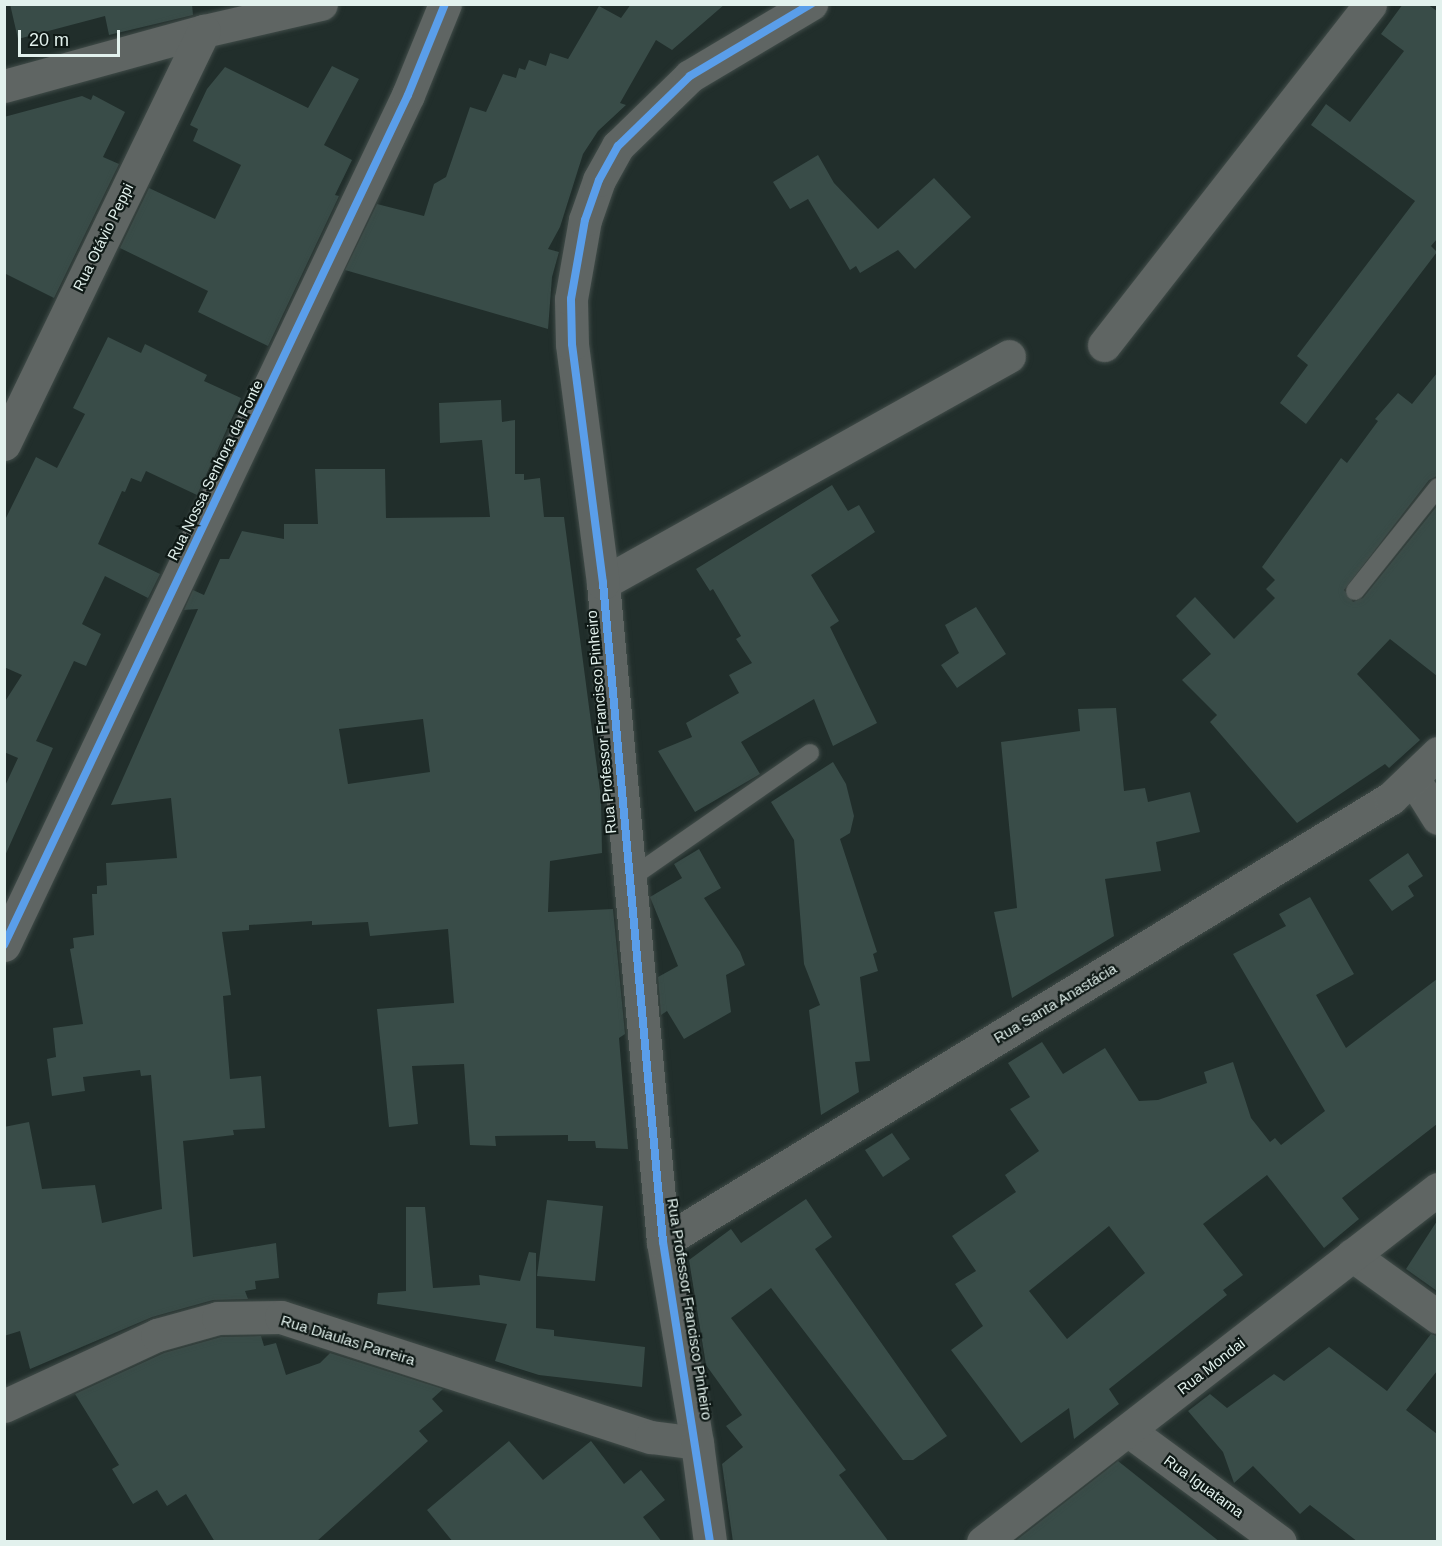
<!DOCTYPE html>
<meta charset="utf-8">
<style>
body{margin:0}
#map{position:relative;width:1442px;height:1546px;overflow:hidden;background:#212e2b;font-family:Arial,sans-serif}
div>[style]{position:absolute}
.building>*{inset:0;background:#394c48}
.roads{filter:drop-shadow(0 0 2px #414c49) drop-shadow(0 0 2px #414c49)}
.service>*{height:18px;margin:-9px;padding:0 9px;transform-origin:9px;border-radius:9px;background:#5f6563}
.minor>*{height:33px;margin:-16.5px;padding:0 16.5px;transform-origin:16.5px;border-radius:16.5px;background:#5f6563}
.tertiary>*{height:33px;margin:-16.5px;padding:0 16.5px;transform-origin:16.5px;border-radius:16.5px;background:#5f6563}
.cycleway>*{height:8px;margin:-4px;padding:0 4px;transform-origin:4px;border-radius:4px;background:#5a9eea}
span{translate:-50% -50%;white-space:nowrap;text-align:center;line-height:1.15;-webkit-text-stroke:4.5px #0f1916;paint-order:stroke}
.street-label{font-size:15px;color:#e2f1ed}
.frame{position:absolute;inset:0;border:6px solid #e2f1ed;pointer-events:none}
.scale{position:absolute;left:18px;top:30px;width:102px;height:27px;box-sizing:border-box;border:3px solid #e2f1ed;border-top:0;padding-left:8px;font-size:18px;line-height:21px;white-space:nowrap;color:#e2f1ed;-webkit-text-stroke:4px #0f1916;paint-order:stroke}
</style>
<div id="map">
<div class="building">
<i style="clip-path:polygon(10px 4px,192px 4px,193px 15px,109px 35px,105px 16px,18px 39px)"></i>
<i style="clip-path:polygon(631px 4px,725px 4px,672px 50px,656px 40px,620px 103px,626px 105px,598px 131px,583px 154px,560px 227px,548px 249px,559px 252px,552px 277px,548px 329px,345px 270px,377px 204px,424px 216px,434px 184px,446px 177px,470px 107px,486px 112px,503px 74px,516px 78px,519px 68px,525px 70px,529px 60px,546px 66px,550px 53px,568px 59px,599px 6px,621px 18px)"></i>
<i style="clip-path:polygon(1403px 4px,1427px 4px,1437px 11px,1437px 239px,1431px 246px,1437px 252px,1306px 424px,1280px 403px,1308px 365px,1297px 356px,1415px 201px,1311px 125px,1326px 104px,1350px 122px,1404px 51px,1381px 34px)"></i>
<i style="clip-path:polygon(332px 66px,359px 79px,324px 145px,352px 160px,335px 195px,339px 196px,268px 346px,198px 312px,208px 291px,120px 248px,149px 188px,215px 219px,241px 165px,193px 141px,198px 129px,190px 125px,207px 89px,225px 67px,308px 108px)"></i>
<i style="clip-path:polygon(93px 95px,125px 112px,103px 157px,119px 164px,54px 298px,4px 273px,4px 117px,82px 96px,91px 100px)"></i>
<i style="clip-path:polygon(818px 155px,834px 183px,878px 229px,934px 178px,971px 217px,915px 269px,898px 250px,860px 273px,856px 266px,850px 270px,808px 199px,790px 209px,773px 182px)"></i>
<i style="clip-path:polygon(108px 337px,141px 353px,145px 344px,207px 375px,204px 381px,241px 398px,197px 495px,146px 471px,141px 482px,131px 478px,125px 492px,122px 491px,98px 544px,160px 574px,148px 598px,105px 576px,82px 624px,101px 634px,86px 666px,74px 661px,36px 741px,53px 748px,4px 858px,4px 788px,18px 758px,4px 752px,4px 703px,22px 675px,4px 667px,4px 522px,36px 457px,57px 468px,85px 414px,73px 408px)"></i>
<i style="clip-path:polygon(1437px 373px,1437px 476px,1429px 480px,1344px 590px,1353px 602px,1363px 598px,1437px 506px,1437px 676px,1390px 639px,1357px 674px,1420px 740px,1389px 768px,1385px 764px,1297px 823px,1210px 722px,1217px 715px,1182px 680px,1211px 654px,1176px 616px,1195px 597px,1234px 639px,1275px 598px,1266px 589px,1275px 580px,1262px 567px,1341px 458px,1347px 463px,1378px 421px,1375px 419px,1398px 393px,1412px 404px)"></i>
<i style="clip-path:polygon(evenodd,501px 400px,502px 422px,515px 420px,515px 474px,524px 474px,524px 480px,540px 478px,544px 517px,564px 517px,601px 798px,602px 853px,550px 861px,548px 912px,613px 909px,625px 1034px,619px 1038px,628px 1149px,596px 1148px,595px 1141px,568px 1141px,568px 1135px,495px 1136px,496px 1146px,470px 1145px,464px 1064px,412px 1066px,418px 1124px,389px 1127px,377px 1009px,454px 1003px,448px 929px,370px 936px,368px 922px,312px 925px,312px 921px,249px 925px,249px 930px,222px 932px,231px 995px,223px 996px,230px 1079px,261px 1076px,265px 1128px,233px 1130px,234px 1135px,183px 1141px,193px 1257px,276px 1243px,279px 1278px,255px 1281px,256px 1289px,245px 1291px,248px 1299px,213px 1300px,152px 1317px,30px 1369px,20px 1331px,4px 1336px,4px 1127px,29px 1122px,42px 1189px,95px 1185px,102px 1223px,162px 1209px,151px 1075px,141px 1076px,140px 1070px,83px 1077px,85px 1091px,52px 1096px,47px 1059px,56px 1057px,53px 1028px,83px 1024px,70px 949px,74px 948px,73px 938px,94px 935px,92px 894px,97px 894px,97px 886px,107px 885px,106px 863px,177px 858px,171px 798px,111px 805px,198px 609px,184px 610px,193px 590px,204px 595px,220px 559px,229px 559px,242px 531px,284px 539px,284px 524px,318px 524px,315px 469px,385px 469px,386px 518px,490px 517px,482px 440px,440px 443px,439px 403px,501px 400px,423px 719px,430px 772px,348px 784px,339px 729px,423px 719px)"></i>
<i style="clip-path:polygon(832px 485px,848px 511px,859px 505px,875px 532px,811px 575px,839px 621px,830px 627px,877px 723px,833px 746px,814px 699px,741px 742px,760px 774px,695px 812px,658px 751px,692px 737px,686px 723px,739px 693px,729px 675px,752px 663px,736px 639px,741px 636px,713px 589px,710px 591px,696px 569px)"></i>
<i style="clip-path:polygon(976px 607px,1006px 654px,957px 688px,941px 665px,959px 653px,945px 625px)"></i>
<i style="clip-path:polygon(1116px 708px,1124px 791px,1145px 788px,1148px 802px,1190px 792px,1200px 832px,1156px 842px,1161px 871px,1105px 879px,1114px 936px,1012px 998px,994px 912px,1017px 908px,1001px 742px,1080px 731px,1078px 709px)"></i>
<i style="clip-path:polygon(833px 762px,846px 784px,854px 816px,850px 833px,840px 839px,877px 952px,873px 954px,878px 971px,860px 977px,870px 1061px,855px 1062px,859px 1092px,821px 1115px,809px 1010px,820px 1005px,804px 964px,794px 840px,771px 802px)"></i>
<i style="clip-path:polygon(699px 849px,721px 888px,704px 898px,740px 952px,745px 965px,726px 975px,731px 1012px,684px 1039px,667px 1011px,661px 1015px,658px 977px,678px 966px,650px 897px,682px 878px,674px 864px)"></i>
<i style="clip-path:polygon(1408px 853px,1423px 876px,1408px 886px,1414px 896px,1392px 911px,1369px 880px)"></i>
<i style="clip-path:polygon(evenodd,1310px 897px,1354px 974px,1316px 995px,1346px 1048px,1437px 979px,1437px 1124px,1342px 1198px,1359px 1219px,1324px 1248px,1267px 1175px,1203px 1224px,1243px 1275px,1223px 1290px,1227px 1295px,1109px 1389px,1119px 1404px,1074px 1439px,1069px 1408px,1021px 1443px,951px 1350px,983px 1326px,955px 1284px,976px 1271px,952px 1236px,1016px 1192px,1005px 1175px,1039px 1151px,1010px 1109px,1030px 1097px,1008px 1063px,1042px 1042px,1063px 1074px,1105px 1048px,1139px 1101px,1158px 1100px,1207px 1083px,1204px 1072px,1233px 1062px,1251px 1118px,1270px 1142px,1275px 1138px,1281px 1145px,1325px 1111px,1233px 954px,1286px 926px,1279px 914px,1310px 897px,1109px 1226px,1145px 1273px,1067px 1339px,1029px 1291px,1109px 1226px)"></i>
<i style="clip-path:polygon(892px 1133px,910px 1159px,883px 1177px,865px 1150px)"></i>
<i style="clip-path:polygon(806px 1199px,832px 1237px,815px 1249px,947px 1436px,913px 1460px,903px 1460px,771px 1288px,731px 1318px,846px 1470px,839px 1475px,889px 1542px,733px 1542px,722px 1464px,743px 1447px,726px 1426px,742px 1415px,706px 1365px,689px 1260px,731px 1229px,741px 1243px)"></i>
<i style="clip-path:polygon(547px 1200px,603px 1206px,595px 1281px,537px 1276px)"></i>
<i style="clip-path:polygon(406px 1207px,425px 1207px,433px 1288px,480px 1285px,479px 1275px,520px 1281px,529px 1252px,536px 1253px,536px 1328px,554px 1330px,554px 1336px,645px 1347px,642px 1387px,539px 1375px,495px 1361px,507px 1324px,377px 1304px,378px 1293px,406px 1291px)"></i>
<i style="clip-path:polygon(1437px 1221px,1437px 1291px,1406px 1269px)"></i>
<i style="clip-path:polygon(1431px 1334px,1437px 1336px,1437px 1371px,1406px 1410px,1437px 1434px,1437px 1542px,1358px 1542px,1310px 1505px,1300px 1514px,1253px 1466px,1234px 1483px,1223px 1452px,1188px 1411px,1210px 1394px,1227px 1408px,1274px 1374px,1284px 1381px,1329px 1347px,1387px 1391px)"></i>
<i style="clip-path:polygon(261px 1336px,264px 1346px,276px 1343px,286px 1375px,320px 1363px,330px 1353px,443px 1389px,432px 1399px,443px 1411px,419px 1431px,428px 1441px,316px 1542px,215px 1542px,186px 1494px,167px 1506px,157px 1490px,133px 1504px,112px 1469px,119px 1465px,75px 1394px,164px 1353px,221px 1337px)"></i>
<i style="clip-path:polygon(509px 1441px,543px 1480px,591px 1441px,624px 1484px,641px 1470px,665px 1500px,643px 1517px,662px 1542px,453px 1542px,427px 1510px)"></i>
<i style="clip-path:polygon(1118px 1461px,1220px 1542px,1014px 1542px)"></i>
</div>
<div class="roads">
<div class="service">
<i style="left:1355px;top:591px;width:133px;rotate:-51.4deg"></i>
<i style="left:628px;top:880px;width:222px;rotate:-34.9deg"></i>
</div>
<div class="minor">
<i style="left:4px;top:86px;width:207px;rotate:-15.4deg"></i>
<i style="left:204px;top:31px;width:120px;rotate:-13deg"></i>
<i style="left:1104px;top:345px;width:432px;rotate:-52deg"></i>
<i style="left:4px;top:444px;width:459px;rotate:-64.2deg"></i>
<i style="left:603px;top:583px;width:465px;rotate:-29.2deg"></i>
<i style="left:1413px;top:778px;width:47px;rotate:58deg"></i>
<i style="left:4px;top:945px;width:941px;rotate:-64.58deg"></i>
<i style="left:408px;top:95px;width:98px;rotate:-67.9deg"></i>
<i style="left:663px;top:1242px;width:853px;rotate:-31.38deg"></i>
<i style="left:1391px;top:798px;width:65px;rotate:-43.8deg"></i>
<i style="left:1352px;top:1255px;width:106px;rotate:35.8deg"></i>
<i style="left:1129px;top:1431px;width:187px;rotate:36.3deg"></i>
<i style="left:697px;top:1443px;width:204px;rotate:-99.6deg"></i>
<i style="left:663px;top:1242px;width:662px;rotate:-95.2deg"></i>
<i style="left:603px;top:583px;width:241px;rotate:-97.4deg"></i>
<i style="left:572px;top:344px;width:45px;rotate:-91.3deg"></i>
<i style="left:571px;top:299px;width:80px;rotate:-80deg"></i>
<i style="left:585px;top:220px;width:42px;rotate:-70.7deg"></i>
<i style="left:599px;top:180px;width:39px;rotate:-61deg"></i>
<i style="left:618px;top:146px;width:100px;rotate:-44.2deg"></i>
<i style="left:690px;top:76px;width:141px;rotate:-30.8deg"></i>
<i style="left:983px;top:1542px;width:576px;rotate:-37.81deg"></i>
</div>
<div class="tertiary">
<i style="left:4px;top:1406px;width:169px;rotate:-24.9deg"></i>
<i style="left:157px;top:1335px;width:63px;rotate:-15.6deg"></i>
<i style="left:218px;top:1318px;width:63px;rotate:-0.9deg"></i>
<i style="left:281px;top:1317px;width:389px;rotate:18deg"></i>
<i style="left:651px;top:1437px;width:46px;rotate:7.4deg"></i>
<i style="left:697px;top:1443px;width:100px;rotate:82.5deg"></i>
</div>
</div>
<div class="cycleway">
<i style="left:4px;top:945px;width:941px;rotate:-64.58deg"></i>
<i style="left:408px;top:95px;width:98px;rotate:-67.9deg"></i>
<i style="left:710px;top:1542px;width:304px;rotate:-98.9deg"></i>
<i style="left:663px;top:1242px;width:662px;rotate:-95.2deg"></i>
<i style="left:603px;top:583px;width:241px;rotate:-97.4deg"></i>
<i style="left:572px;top:344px;width:45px;rotate:-91.3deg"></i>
<i style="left:571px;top:299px;width:80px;rotate:-80deg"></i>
<i style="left:585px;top:220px;width:42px;rotate:-70.7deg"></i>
<i style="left:599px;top:180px;width:39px;rotate:-61deg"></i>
<i style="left:618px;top:146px;width:100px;rotate:-44.2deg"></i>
<i style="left:690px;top:76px;width:141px;rotate:-30.8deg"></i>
</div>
<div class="street-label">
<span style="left:103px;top:237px;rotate:-64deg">Rua Otávio Peppi</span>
<span style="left:215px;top:470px;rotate:-64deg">Rua Nossa Senhora da Fonte</span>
<span style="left:601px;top:722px;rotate:-95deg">Rua Professor Francisco Pinheiro</span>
<span style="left:1055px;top:1003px;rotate:-31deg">Rua Santa Anastácia</span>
<span style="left:690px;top:1309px;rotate:81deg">Rua Professor Francisco Pinheiro</span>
<span style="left:348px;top:1340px;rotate:17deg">Rua Diaulas Parreira</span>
<span style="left:1211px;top:1366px;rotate:-38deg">Rua Mondai</span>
<span style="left:1204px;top:1486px;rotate:36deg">Rua Iguatama</span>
</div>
<div class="frame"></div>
<div class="scale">20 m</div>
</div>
